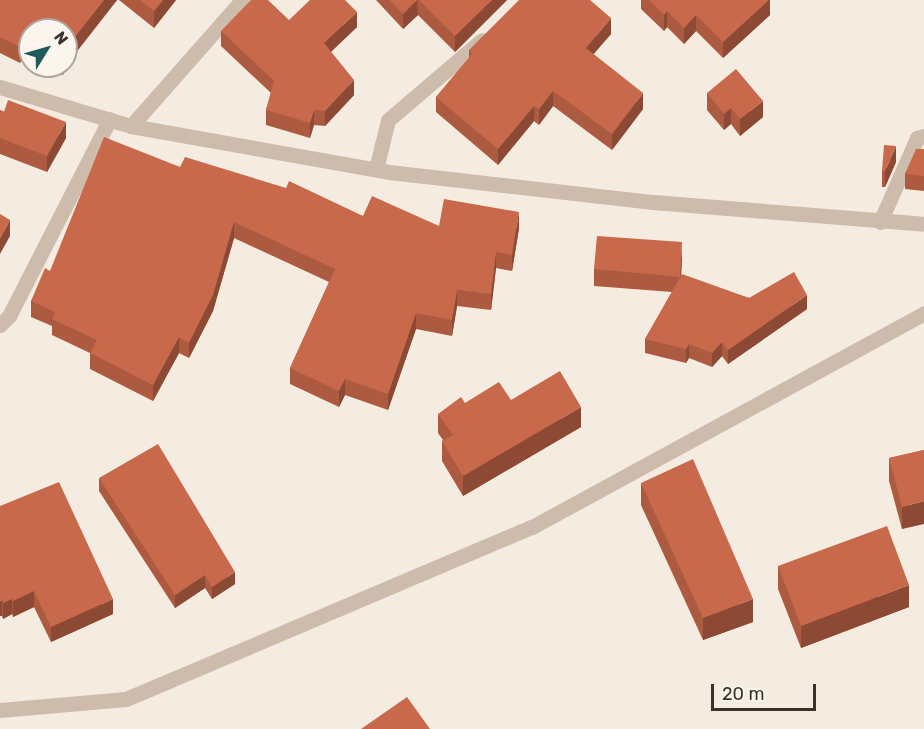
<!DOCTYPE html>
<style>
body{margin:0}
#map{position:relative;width:924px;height:729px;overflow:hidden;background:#f4ebe1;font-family:Rubik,sans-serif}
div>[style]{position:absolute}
.minor>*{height:15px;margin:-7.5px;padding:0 7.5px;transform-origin:7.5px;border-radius:7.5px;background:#cdbbac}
.wall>*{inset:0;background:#ac5a40}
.shaded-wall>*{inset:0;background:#8c4a34}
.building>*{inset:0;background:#c8694b}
span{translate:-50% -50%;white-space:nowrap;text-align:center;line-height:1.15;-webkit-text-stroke:4.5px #fbf5ee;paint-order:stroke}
.north{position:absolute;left:18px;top:18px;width:60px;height:60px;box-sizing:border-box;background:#fbf5ee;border:2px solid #aea6a0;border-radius:50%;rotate:53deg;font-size:16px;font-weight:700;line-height:24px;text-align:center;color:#3b302b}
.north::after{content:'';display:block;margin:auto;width:21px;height:27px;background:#1f5a5e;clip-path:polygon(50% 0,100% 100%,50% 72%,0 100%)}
.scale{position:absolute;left:711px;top:684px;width:105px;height:27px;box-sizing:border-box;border:3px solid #3b302b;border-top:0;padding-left:8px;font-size:18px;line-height:21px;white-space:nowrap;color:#3b302b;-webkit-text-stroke:4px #fbf5ee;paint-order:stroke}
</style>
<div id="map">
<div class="minor">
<i style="left:0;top:87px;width:137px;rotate:16.6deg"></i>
<i style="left:131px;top:126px;width:262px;rotate:10.1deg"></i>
<i style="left:389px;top:172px;width:266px;rotate:6.5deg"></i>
<i style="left:653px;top:202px;width:272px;rotate:4.6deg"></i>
<i style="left:131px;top:126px;width:168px;rotate:-48.6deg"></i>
<i style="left:376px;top:169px;width:50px;rotate:-76.2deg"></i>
<i style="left:388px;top:120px;width:123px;rotate:-40.4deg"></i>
<i style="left:880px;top:222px;width:92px;rotate:-66.2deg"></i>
<i style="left:917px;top:138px;width:7px;rotate:-16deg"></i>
<i style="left:0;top:325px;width:13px;rotate:-45deg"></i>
<i style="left:9px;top:316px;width:221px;rotate:-62.9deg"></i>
<i style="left:0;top:710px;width:126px;rotate:-5deg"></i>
<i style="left:126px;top:699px;width:441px;rotate:-23deg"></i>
<i style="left:532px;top:527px;width:447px;rotate:-28.6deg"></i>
</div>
<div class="wall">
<i style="clip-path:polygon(0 0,117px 0,67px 64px,63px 75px,38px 66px,66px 66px,66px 30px,30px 30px,30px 63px,21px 60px,20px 63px,0 53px)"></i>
<i style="clip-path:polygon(119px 0,176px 0,154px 28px)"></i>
<i style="clip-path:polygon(376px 0,507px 0,455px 52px,418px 15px,403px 29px)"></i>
<i style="clip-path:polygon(641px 0,770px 0,770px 15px,723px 58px,696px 31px,684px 44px,667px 27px,664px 31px,641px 9px)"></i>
<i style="clip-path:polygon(289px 20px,357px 27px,331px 52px,354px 95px,325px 126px,314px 125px,310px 138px,266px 125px,266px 110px,271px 93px,221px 46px,221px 31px)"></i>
<i style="clip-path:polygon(611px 34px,593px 54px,643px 109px,612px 150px,553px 106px,539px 125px,534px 121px,498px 165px,436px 112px,436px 97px,469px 58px,469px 50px)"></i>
<i style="clip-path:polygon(707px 93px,763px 117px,740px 136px,731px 124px,724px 130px,707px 110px)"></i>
<i style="clip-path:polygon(0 110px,66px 138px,47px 172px,0 154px)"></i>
<i style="clip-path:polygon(924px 149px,924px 191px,905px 189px,905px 174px)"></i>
<i style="clip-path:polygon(896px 162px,885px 187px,882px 187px,882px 171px)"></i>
<i style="clip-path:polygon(180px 167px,363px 216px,439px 226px,519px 228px,512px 271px,496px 268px,491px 310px,457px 306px,452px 336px,416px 329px,388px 410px,345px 395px,339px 407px,290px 384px,290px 368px,329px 282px,234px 238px,213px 311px,189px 358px,179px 353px,153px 401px,90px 369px,90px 353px,52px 335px,52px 326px,31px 317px,31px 301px,50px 271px)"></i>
<i style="clip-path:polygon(682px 258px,681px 277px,749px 298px,807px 309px,728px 364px,722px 356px,712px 367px,689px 358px,686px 363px,645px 353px,645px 339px,672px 292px,594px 286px,594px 269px)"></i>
<i style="clip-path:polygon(511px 400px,581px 427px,463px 496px,442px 461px,442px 441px,443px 440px,438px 433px,438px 414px,465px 403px)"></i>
<i style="clip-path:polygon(924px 450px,902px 529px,889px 481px,889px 458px)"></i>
<i style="clip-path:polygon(99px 478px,235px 584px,212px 599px,205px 588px,175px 608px,99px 491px)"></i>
<i style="clip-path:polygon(641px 483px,753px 622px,703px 640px,641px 505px)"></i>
<i style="clip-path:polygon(0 506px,113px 614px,51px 642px,34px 607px,13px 617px,12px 614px,3px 619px,2px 616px)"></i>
<i style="clip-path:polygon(778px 566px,909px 607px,801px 648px,778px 589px)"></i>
</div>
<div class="shaded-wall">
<i style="clip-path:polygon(104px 0,117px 0,67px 64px,63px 75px,63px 66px,66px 66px,66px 50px,67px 47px)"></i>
<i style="clip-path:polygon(163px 0,176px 0,154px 28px,154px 11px)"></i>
<i style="clip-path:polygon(417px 0,418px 15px,403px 29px,403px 14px)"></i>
<i style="clip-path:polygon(492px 0,507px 0,455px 52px,455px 36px)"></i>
<i style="clip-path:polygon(769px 0,770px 0,770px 15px,723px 58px,723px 42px)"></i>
<i style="clip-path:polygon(667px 11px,667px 27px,664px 31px,664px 15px)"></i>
<i style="clip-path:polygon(357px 12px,357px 27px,324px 58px,324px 43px)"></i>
<i style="clip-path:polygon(696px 15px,696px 31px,684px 44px,684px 28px)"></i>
<i style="clip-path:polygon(611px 18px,611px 34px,586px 63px,586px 48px)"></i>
<i style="clip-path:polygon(21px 44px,21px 60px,20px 63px,20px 47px)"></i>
<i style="clip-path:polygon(354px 80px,354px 95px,325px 126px,325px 111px)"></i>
<i style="clip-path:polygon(553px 91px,553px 106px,539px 125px,539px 109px)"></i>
<i style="clip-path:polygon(643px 93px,643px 109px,612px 150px,612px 134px)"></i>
<i style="clip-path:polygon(763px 101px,763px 117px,740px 136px,740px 119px)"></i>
<i style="clip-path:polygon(534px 106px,534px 121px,498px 165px,498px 149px)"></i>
<i style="clip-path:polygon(731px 108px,731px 124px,724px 130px,724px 114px)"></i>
<i style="clip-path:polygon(314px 110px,314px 125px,310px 138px,310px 123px)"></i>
<i style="clip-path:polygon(66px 122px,66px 138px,47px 172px,47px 156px)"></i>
<i style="clip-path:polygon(896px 146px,896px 162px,885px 187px,885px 171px)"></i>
<i style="clip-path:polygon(519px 212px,519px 228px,512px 271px,512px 255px)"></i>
<i style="clip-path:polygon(10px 220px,10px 236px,0 254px,0 238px)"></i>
<i style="clip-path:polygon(234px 222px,234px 238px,213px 311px,189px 358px,189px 343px)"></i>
<i style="clip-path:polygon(682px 242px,682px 258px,680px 293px,680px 277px)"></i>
<i style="clip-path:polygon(496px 252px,496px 268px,491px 310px,491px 294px)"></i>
<i style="clip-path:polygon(457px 290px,457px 306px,452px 336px,452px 320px)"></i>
<i style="clip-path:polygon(807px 295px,807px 309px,728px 364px,728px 350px)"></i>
<i style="clip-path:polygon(416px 313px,416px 329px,388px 410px,388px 394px)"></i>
<i style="clip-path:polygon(179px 337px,179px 353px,153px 401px,153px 385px)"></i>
<i style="clip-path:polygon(722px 342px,722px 356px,712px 367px,712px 353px)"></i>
<i style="clip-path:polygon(689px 344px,689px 358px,686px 363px,686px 349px)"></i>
<i style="clip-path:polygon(345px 379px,345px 395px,339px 407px,339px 391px)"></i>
<i style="clip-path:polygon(581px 407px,581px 427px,463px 496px,463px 476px)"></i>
<i style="clip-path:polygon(924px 501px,924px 524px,902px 529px,902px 507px)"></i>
<i style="clip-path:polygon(235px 572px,235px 584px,212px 599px,212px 587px)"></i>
<i style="clip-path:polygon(205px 575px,205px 588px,175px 608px,175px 595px)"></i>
<i style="clip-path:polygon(909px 585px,909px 607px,801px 648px,801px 626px)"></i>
<i style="clip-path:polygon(34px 591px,34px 607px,13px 617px,13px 601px)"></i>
<i style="clip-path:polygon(12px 599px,12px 614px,3px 619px,3px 603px)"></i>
<i style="clip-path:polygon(113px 599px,113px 614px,51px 642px,51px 627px)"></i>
<i style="clip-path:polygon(753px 599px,753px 622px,703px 640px,703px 618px)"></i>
<i style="clip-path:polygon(2px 600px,2px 616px,0 616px,0 601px)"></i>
</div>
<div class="building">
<i style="clip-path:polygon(0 0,104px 0,67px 47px,66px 50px,66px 30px,30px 30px,30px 47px,21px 44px,20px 47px,0 37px)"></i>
<i style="clip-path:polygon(140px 0,163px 0,154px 11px)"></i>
<i style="clip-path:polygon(251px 0,268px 0,289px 20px,310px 0,345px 0,357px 12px,324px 43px,354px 80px,325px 111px,314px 110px,310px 123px,266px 110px,274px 81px,221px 31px)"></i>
<i style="clip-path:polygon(390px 0,417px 0,403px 14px)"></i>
<i style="clip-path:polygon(419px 0,492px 0,455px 36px)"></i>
<i style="clip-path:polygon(519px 0,590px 0,611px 18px,586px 48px,643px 93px,612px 134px,553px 91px,539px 109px,534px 106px,498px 149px,436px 97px,472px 54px,469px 50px)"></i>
<i style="clip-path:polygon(649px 0,769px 0,723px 42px,696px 15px,684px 28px,667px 11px,664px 15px)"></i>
<i style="clip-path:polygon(736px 69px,763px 101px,740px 119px,731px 108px,724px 114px,707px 93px)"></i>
<i style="clip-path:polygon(8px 100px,66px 122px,47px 156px,0 138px,0 110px,4px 112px)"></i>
<i style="clip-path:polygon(104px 137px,180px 167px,185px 157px,286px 188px,289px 181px,363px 216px,372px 196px,439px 226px,444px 199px,519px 212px,512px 255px,496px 252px,491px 294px,457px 290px,452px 320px,416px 313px,388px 394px,345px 379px,339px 391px,290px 368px,335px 269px,234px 222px,213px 295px,189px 343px,179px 337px,153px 385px,90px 353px,97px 340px,52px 319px,55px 312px,31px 301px,45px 268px,50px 271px)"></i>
<i style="clip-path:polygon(884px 145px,896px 146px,885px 171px,882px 171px)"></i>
<i style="clip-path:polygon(916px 149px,924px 149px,924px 176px,905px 174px)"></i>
<i style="clip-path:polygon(0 214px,10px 220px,0 238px)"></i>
<i style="clip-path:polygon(597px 236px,682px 242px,680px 277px,594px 269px)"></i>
<i style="clip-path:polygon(794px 272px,807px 295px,728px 350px,722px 342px,712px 353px,689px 344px,686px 349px,645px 339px,682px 274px,749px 298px)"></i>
<i style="clip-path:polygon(560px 371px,581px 407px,463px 476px,442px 441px,453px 435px,438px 414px,461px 397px,465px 403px,499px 382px,511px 400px)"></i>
<i style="clip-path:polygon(158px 444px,235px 572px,212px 587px,205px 575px,175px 595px,99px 478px)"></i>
<i style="clip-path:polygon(924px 450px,924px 501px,902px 507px,889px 458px)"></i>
<i style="clip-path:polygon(693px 459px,753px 599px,703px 618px,641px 483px)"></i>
<i style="clip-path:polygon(59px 482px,113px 599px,51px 627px,34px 591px,13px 601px,12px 599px,3px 603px,2px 600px,0 601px,0 506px)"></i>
<i style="clip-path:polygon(887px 526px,909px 585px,801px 626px,778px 566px)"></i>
<i style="clip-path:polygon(407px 697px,430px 729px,361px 729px)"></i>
</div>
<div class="north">N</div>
<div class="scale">20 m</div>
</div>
